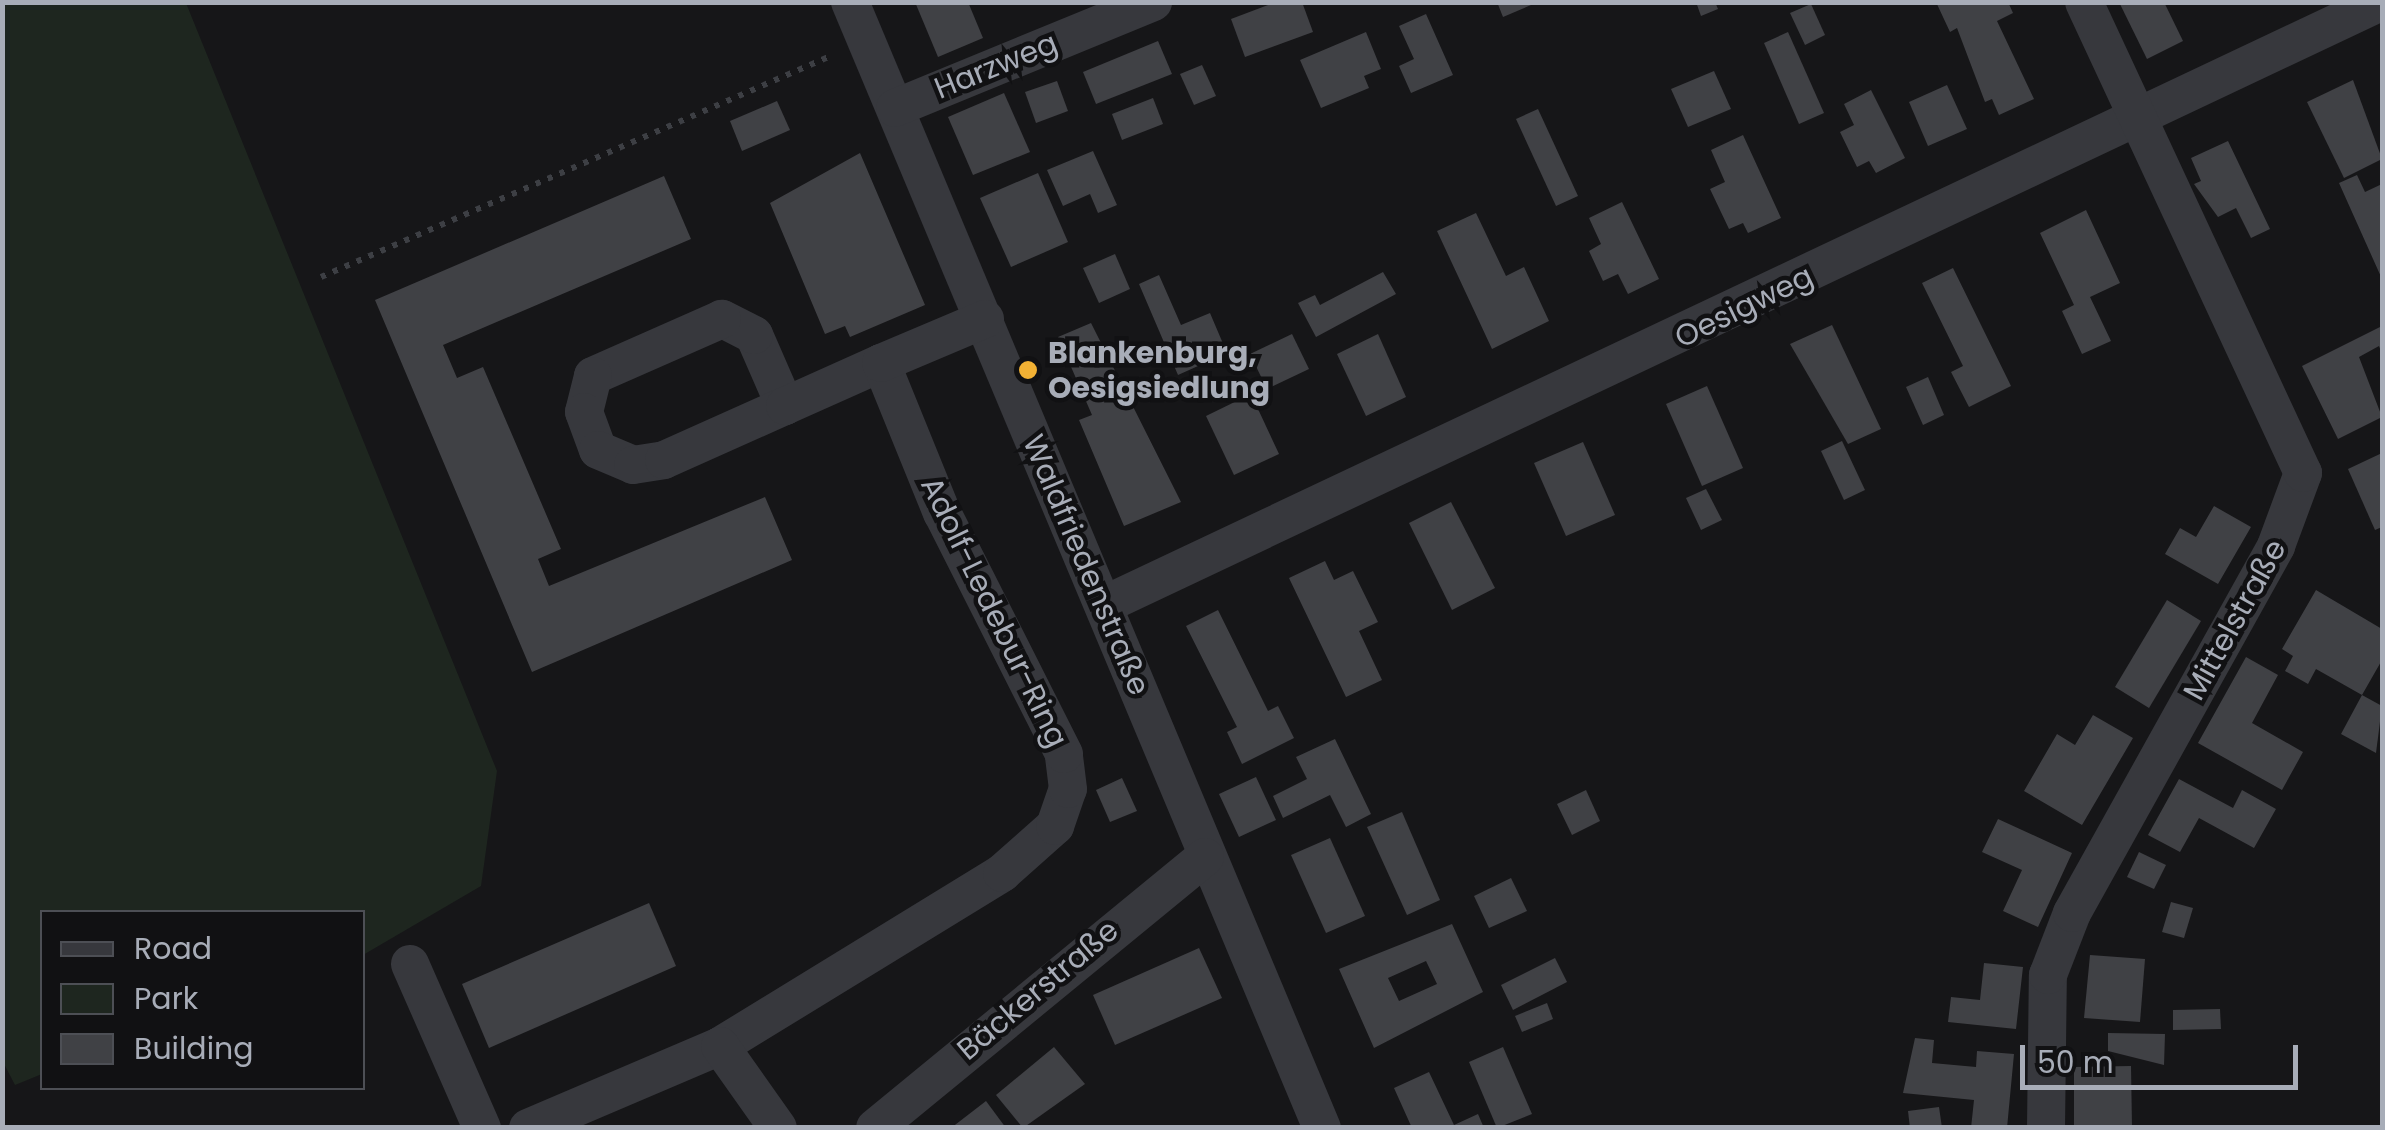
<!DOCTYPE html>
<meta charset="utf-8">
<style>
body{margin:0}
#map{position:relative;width:2385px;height:1130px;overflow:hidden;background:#161618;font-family:Poppins,sans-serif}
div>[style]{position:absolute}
.green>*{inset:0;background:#1e261f}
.building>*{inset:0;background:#404145}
.path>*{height:6px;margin-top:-3px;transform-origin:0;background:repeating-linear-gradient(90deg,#3d3f44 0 5px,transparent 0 13px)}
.minor>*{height:38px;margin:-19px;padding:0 19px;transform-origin:19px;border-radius:19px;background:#37383d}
.dots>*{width:28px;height:28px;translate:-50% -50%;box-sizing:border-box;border:5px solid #111113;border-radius:50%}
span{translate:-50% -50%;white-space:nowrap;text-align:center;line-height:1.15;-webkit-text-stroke:9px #111113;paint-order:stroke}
.street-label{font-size:30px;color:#a8adb8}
.poi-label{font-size:30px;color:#a8adb8;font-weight:700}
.left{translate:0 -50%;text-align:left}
.frame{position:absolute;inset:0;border:5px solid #a8adb8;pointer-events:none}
.legend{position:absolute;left:40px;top:910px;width:325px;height:180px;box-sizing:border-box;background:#111113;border:2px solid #4d4f55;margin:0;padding:12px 18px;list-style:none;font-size:30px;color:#a8adb8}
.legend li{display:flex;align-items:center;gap:20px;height:50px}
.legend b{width:50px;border:2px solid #4d4f55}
.scale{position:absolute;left:2020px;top:1045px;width:278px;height:45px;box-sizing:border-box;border:5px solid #a8adb8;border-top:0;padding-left:12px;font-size:30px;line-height:35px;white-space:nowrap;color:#a8adb8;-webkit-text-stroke:8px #111113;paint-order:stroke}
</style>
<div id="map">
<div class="green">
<i style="clip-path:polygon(3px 2px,186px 3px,497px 771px,481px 886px,363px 955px,362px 912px,42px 912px,42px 1074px,15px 1085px,2px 1060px)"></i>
</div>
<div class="building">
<i style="clip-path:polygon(915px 2px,968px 2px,983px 38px,938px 57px)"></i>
<i style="clip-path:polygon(1276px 2px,1302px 2px,1313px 32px,1245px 57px,1231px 19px)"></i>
<i style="clip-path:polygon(1497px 2px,1530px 2px,1531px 5px,1503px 17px)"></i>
<i style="clip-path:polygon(1696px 2px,1715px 2px,1718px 9px,1701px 16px)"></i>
<i style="clip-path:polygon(1936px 2px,2008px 2px,2013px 13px,1997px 21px,2034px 99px,1999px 115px,1992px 99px,1985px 102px,1957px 28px,1950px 32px)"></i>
<i style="clip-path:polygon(2119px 2px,2164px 2px,2183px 41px,2147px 59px)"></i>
<i style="clip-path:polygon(1811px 4px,1825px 35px,1805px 45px,1790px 13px)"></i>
<i style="clip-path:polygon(1426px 14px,1453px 75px,1411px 93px,1399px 66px,1414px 59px,1399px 26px)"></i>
<i style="clip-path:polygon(1366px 32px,1381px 69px,1364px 76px,1369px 88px,1321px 108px,1300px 60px)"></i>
<i style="clip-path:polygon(1788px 32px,1824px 113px,1799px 124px,1764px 43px)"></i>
<i style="clip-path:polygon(1158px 41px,1172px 74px,1096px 104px,1083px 72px)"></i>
<i style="clip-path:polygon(1202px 65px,1216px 96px,1194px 105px,1180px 74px)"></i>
<i style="clip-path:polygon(1714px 71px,1731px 109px,1688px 127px,1671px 89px)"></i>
<i style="clip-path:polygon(2353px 80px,2382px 159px,2344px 178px,2307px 102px)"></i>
<i style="clip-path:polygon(1057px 81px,1068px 111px,1036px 123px,1025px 92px)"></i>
<i style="clip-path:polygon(1947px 85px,1967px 129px,1928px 146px,1909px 102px)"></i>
<i style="clip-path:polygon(1871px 90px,1905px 158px,1876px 173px,1869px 161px,1857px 167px,1840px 132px,1854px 125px,1844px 104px)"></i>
<i style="clip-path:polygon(1004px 93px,1030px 152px,973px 175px,948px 117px)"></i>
<i style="clip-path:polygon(1153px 98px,1163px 124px,1122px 140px,1112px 114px)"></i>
<i style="clip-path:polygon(777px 101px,790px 130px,742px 151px,730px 121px)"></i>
<i style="clip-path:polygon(1538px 109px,1578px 196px,1556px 206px,1516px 119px)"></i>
<i style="clip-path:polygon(1743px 135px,1781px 218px,1748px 233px,1743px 223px,1729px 229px,1710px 189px,1725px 182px,1711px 150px)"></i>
<i style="clip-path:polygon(2228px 141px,2270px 229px,2251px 238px,2236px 208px,2218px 217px,2194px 184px,2201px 181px,2191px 158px)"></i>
<i style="clip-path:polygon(1093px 151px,1117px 205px,1098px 213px,1090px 194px,1063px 206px,1047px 170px)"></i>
<i style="clip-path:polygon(860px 153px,925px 305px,850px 337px,845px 326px,825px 334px,770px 203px)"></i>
<i style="clip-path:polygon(1038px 173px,1068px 242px,1011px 267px,980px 198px)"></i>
<i style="clip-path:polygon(2357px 175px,2365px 192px,2382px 184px,2382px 279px,2339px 183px)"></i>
<i style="clip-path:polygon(664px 176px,691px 239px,443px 345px,457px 378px,483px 367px,561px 549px,538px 559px,549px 586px,765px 497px,792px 560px,532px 672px,375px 300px)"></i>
<i style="clip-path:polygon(1622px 202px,1659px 279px,1628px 294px,1618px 274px,1603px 281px,1589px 251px,1601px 244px,1589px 218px)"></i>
<i style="clip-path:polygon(2086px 210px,2120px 283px,2090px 297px,2111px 341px,2082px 354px,2062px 311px,2074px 305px,2040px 233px)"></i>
<i style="clip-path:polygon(1476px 213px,1506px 276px,1524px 267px,1549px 321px,1492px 349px,1437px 231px)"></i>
<i style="clip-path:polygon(1115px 254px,1130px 289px,1099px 303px,1083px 268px)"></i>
<i style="clip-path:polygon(1953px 268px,2011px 386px,1969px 407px,1951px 372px,1963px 366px,1922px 283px)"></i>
<i style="clip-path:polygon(1383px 272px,1396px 294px,1316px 337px,1298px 303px,1315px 295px,1320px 305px)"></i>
<i style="clip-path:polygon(1159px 275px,1181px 325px,1210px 313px,1227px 353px,1178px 375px,1139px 284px)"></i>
<i style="clip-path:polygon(1091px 323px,1181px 502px,1124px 526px,1079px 420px,1092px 415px,1058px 337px)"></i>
<i style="clip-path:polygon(1832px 325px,1881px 429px,1848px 444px,1790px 344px)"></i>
<i style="clip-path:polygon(2382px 326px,2382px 354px,2379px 346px,2359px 357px,2382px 417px,2338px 439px,2302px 366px)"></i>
<i style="clip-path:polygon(1292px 334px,1309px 369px,1267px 389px,1250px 354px)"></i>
<i style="clip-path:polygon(1378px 334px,1406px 397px,1366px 416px,1337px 354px)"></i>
<i style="clip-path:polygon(1928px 377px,1944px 415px,1923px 425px,1906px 387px)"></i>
<i style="clip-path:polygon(1707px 386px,1743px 468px,1702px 486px,1666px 404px)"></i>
<i style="clip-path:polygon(1251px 394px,1279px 454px,1234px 475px,1206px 416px)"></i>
<i style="clip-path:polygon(1842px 441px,1865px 490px,1844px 500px,1821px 451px)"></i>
<i style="clip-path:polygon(1583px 442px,1615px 515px,1566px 536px,1534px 463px)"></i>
<i style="clip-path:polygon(2382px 453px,2382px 527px,2375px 530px,2348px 469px)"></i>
<i style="clip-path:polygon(1706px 489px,1722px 520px,1701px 530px,1686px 498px)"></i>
<i style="clip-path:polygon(1451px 502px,1495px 588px,1452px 610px,1409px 523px)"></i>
<i style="clip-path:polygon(2214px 506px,2251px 527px,2218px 584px,2165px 554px,2180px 528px,2196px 537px)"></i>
<i style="clip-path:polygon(1325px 561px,1334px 580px,1353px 571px,1378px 622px,1359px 631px,1382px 680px,1346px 697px,1289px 578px)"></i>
<i style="clip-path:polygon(2316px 590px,2382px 629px,2382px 660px,2362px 695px,2316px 669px,2308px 684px,2285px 671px,2293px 656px,2282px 649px)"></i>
<i style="clip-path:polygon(2167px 600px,2201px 621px,2149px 708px,2115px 687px)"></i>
<i style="clip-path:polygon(1218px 610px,1268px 711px,1278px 706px,1294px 738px,1242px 764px,1227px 732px,1237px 727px,1186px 626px)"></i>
<i style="clip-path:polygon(2246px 657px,2278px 675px,2252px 723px,2303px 752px,2282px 790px,2198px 743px)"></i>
<i style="clip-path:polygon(2362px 695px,2382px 706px,2376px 753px,2341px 734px)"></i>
<i style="clip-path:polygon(2093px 715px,2133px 738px,2082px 825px,2024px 791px,2057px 734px,2075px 745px)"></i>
<i style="clip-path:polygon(1335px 739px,1371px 814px,1346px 827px,1330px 795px,1283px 818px,1273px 796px,1307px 779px,1296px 757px)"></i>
<i style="clip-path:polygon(1256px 777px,1276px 820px,1239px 837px,1219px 794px)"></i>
<i style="clip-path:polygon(1122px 778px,1137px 811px,1110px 822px,1096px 790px)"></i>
<i style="clip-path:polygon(2179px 779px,2233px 808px,2242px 790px,2276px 809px,2254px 848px,2199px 818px,2180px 852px,2148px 835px)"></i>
<i style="clip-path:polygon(1586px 790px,1600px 821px,1572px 835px,1557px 804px)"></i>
<i style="clip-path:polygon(1402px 812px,1440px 900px,1407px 915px,1367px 827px)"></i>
<i style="clip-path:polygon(1998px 819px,2072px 853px,2038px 927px,2003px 911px,2022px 870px,1982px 852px)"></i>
<i style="clip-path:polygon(1330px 838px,1365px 916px,1326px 933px,1291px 855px)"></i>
<i style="clip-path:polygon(2139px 852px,2166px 865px,2154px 889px,2127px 877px)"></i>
<i style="clip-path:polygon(1511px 878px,1527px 911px,1489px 928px,1474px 896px)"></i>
<i style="clip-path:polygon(2171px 902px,2193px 908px,2184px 938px,2162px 932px)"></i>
<i style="clip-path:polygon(649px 903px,676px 966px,489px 1048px,462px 984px)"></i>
<i style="clip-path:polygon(evenodd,1452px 924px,1483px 992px,1374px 1048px,1339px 969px,1452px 924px,1426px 961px,1437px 984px,1399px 1001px,1388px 978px,1426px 961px)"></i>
<i style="clip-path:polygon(1199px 948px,1222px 998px,1115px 1045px,1093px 995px)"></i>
<i style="clip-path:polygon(2090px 955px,2145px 959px,2140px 1022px,2084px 1018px)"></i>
<i style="clip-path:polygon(1555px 958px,1567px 982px,1513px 1010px,1501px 985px)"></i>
<i style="clip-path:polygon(1984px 963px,2023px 967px,2016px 1029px,1948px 1022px,1951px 997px,1980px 1000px)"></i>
<i style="clip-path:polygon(1547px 1003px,1553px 1019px,1522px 1032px,1515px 1016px)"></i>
<i style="clip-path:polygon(2220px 1009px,2221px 1029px,2173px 1030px,2173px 1010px)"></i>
<i style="clip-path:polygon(2108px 1033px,2165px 1034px,2164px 1065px,2108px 1051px)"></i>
<i style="clip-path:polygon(1915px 1038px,1934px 1040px,1932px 1063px,1976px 1067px,1977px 1051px,2014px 1054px,2007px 1128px,1971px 1128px,1974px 1100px,1903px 1093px)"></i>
<i style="clip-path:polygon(1054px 1047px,1085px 1084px,1023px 1128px,996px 1095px)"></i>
<i style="clip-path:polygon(1503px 1047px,1532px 1114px,1497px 1128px,1469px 1062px)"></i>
<i style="clip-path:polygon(2131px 1066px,2132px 1128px,2074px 1128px,2074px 1067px)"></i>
<i style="clip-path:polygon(1429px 1072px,1454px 1125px,1478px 1114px,1484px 1128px,1412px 1128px,1394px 1088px)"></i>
<i style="clip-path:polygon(986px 1101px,1006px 1128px,951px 1128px)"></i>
<i style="clip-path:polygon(1939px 1107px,1942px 1128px,1910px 1128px,1908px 1111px)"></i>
</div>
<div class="path">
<i style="left:321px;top:277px;width:558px;rotate:-23.44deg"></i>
</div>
<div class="minor">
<i style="left:850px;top:2px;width:1221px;rotate:67.26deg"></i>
<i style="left:895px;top:108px;width:279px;rotate:-22.3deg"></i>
<i style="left:785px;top:406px;width:77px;rotate:-113.6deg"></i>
<i style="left:754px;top:335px;width:36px;rotate:-153deg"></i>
<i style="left:722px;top:319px;width:141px;rotate:156.2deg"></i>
<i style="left:593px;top:376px;width:37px;rotate:104deg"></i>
<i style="left:584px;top:412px;width:40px;rotate:69.8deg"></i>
<i style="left:598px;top:450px;width:38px;rotate:23deg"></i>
<i style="left:633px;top:465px;width:31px;rotate:-9deg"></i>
<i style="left:664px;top:460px;width:133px;rotate:-24.1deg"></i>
<i style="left:785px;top:406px;width:105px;rotate:-24.1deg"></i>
<i style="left:1104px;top:605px;width:1412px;rotate:-25.28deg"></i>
<i style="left:410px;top:964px;width:179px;rotate:66.3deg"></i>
<i style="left:720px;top:1046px;width:331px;rotate:-31.5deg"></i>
<i style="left:1002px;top:873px;width:71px;rotate:-41.6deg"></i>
<i style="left:1055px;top:826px;width:39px;rotate:-71deg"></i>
<i style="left:1068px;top:789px;width:35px;rotate:-97deg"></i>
<i style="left:1064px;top:754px;width:270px;rotate:-116.8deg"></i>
<i style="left:942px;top:513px;width:162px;rotate:-112.1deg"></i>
<i style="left:881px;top:363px;width:113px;rotate:-22.9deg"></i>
<i style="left:528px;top:1128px;width:209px;rotate:-23.1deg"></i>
<i style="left:720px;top:1046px;width:100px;rotate:54.7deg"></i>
<i style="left:875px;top:1128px;width:427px;rotate:-39.4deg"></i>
<i style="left:2046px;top:1128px;width:153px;rotate:-89.3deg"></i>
<i style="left:2048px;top:975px;width:66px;rotate:-68.8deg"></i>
<i style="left:2072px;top:913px;width:420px;rotate:-60.9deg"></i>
<i style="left:2276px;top:546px;width:78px;rotate:-69.7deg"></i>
<i style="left:2303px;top:473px;width:519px;rotate:-114.94deg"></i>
</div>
<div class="dots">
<i style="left:1028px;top:370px;background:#f2b134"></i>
</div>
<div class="street-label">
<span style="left:996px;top:66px;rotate:-22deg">Harzweg</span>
<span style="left:1744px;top:307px;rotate:-26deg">Oesigweg</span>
<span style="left:1086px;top:565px;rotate:67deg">Waldfriedenstraße</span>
<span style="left:994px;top:612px;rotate:64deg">Adolf-Ledebur-Ring</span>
<span style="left:2235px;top:620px;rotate:-61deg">Mittelstraße</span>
<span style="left:1038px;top:990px;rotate:-40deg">Bäckerstraße</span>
</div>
<div class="poi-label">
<span class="left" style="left:1048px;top:370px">Blankenburg,<br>Oesigsiedlung</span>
</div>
<div class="frame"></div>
<ul class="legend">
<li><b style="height:12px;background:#37383d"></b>Road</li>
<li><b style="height:28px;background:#1e261f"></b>Park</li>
<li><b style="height:28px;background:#404145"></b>Building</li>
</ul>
<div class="scale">50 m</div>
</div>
